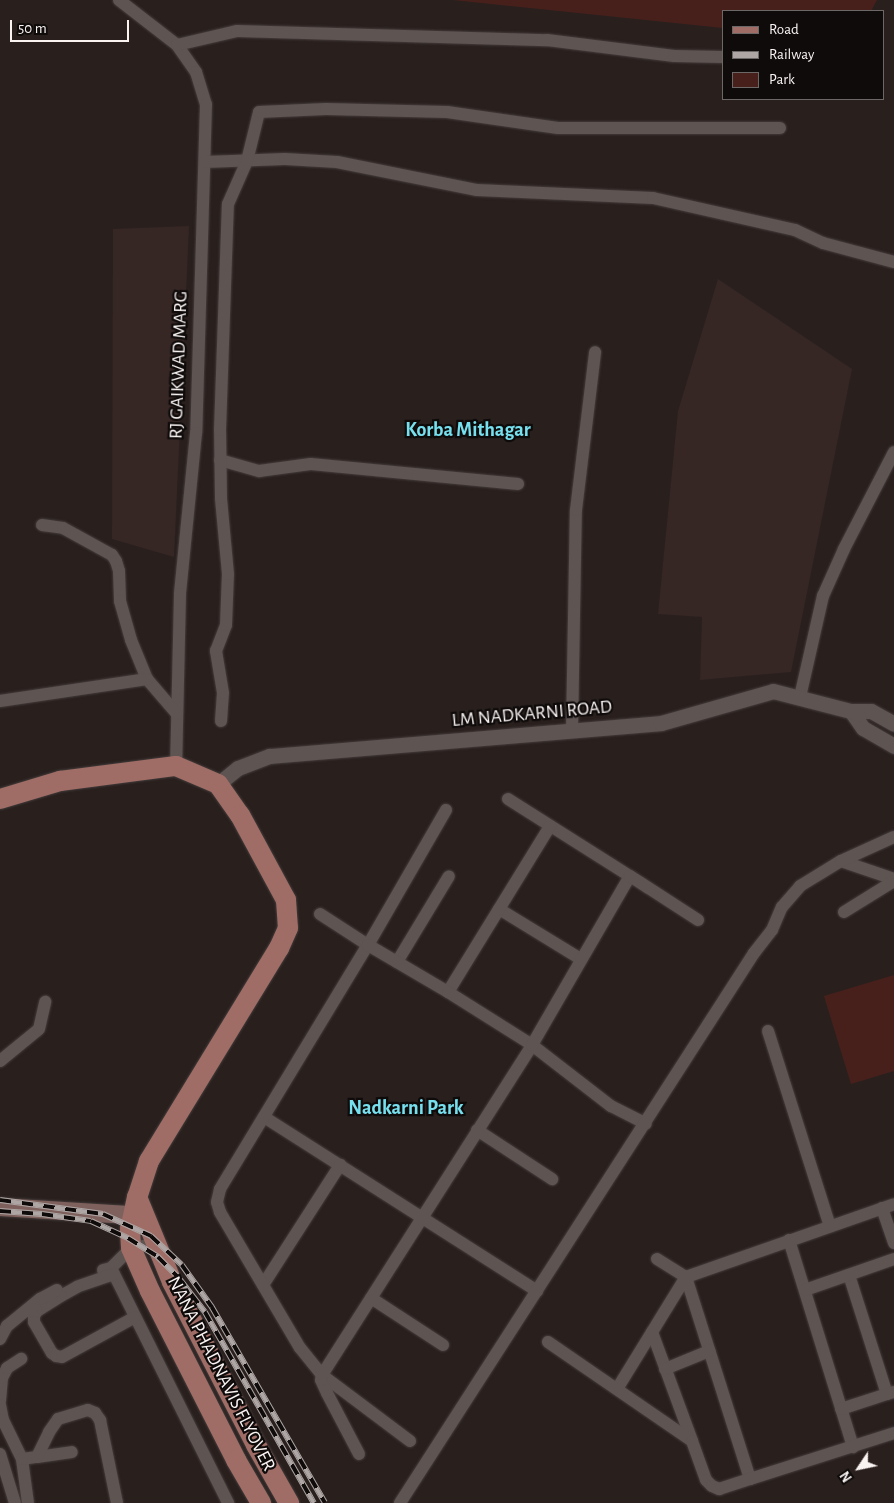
<!DOCTYPE html>
<style>
body{margin:0}
#map{position:relative;width:894px;height:1503px;overflow:hidden;background:#29201e;font-family:"Alegreya Sans",sans-serif}
div>[style]{position:absolute}
.built>*{inset:0;background:#362624}
.green>*{inset:0;background:#47201c}
.roads{filter:drop-shadow(0 0 1px #443c3b) drop-shadow(0 0 1px #443c3b)}
.minor>*{height:12px;margin:-6px;padding:0 6px;transform-origin:6px;border-radius:6px;background:#5e5452}
.tertiary>*{height:15px;margin:-7.5px;padding:0 7.5px;transform-origin:7.5px;border-radius:7.5px;background:#5e5452}
.secondary>*{height:18px;margin:-9px;padding:0 9px;transform-origin:9px;border-radius:9px;background:#7e605c}
.primary>*{height:20px;margin:-10px;padding:0 10px;transform-origin:10px;border-radius:10px;background:#9f6d66}
.rail>*{height:5.5px;margin-top:-2.75px;transform-origin:0;background:repeating-linear-gradient(90deg,#0e0b0a 0 11px,#ada6a5 0 22px);box-sizing:border-box;border-block:1px solid #ada6a5}
span{translate:-50% -50%;white-space:nowrap;text-align:center;line-height:1.15;-webkit-text-stroke:4.5px #0e0b0a;paint-order:stroke}
.street-label{font-size:19px;color:#f9f3f2}
.neighbourhood-label{font-size:20px;color:#76e0ef;font-weight:700}
.legend{position:absolute;left:722px;top:10px;width:162px;height:90px;box-sizing:border-box;background:#0e0b0a;border:1px solid #6c6867;margin:0;padding:6px 9px;list-style:none;font-size:15px;color:#f9f3f2}
.legend li{display:flex;align-items:center;gap:10px;height:25px}
.legend b{width:25px;border:1px solid #6c6867}
.north{position:absolute;left:834px;top:1443px;width:50px;height:50px;-webkit-text-stroke:4px #0e0b0a;paint-order:stroke;rotate:236deg;font-size:14px;font-weight:700;line-height:20px;text-align:center;color:#f9f3f2}
.north::after{content:'';display:block;margin:auto;width:18px;height:22px;background:#f9f3f2;clip-path:polygon(50% 0,100% 100%,50% 72%,0 100%)}
.scale{position:absolute;left:10px;top:20px;width:119px;height:22px;box-sizing:border-box;border:2px solid #f9f3f2;border-top:0;padding-left:6px;font-size:15px;line-height:18px;white-space:nowrap;color:#f9f3f2;-webkit-text-stroke:4px #0e0b0a;paint-order:stroke}
</style>
<div id="map">
<div class="built">
<i style="clip-path:polygon(189px 226px,174px 557px,112px 539px,113px 229px)"></i>
<i style="clip-path:polygon(718px 279px,852px 369px,791px 672px,700px 680px,702px 617px,658px 614px,678px 411px)"></i>
</div>
<div class="green">
<i style="clip-path:polygon(453px 0,877px 0,871px 11px,723px 11px,723px 28px)"></i>
<i style="clip-path:polygon(894px 975px,894px 1071px,851px 1084px,824px 996px)"></i>
</div>
<div class="roads">
<div class="minor">
<i style="left:119px;top:0;width:73px;rotate:37.8deg"></i>
<i style="left:177px;top:45px;width:33px;rotate:55deg"></i>
<i style="left:196px;top:72px;width:34px;rotate:73deg"></i>
<i style="left:206px;top:104px;width:329px;rotate:91.7deg"></i>
<i style="left:196px;top:433px;width:162px;rotate:95.7deg"></i>
<i style="left:180px;top:594px;width:172px;rotate:91.3deg"></i>
<i style="left:177px;top:45px;width:62px;rotate:-13.1deg"></i>
<i style="left:237px;top:31px;width:310px;rotate:1.7deg"></i>
<i style="left:547px;top:40px;width:128px;rotate:7.2deg"></i>
<i style="left:674px;top:56px;width:49px;rotate:1.2deg"></i>
<i style="left:205px;top:162px;width:80px;rotate:-2.1deg"></i>
<i style="left:285px;top:159px;width:52px;rotate:3.3deg"></i>
<i style="left:337px;top:162px;width:143px;rotate:11.3deg"></i>
<i style="left:477px;top:190px;width:176px;rotate:2.6deg"></i>
<i style="left:653px;top:198px;width:146px;rotate:12.7deg"></i>
<i style="left:795px;top:230px;width:31px;rotate:25deg"></i>
<i style="left:823px;top:243px;width:73px;rotate:15deg"></i>
<i style="left:220px;top:460px;width:41px;rotate:15.8deg"></i>
<i style="left:259px;top:471px;width:52px;rotate:-7.7deg"></i>
<i style="left:311px;top:464px;width:208px;rotate:5.5deg"></i>
<i style="left:42px;top:525px;width:21px;rotate:8deg"></i>
<i style="left:63px;top:528px;width:56px;rotate:28.9deg"></i>
<i style="left:112px;top:555px;width:7px;rotate:56deg"></i>
<i style="left:116px;top:561px;width:10px;rotate:73deg"></i>
<i style="left:119px;top:571px;width:30px;rotate:88deg"></i>
<i style="left:120px;top:601px;width:41px;rotate:74.2deg"></i>
<i style="left:131px;top:640px;width:42px;rotate:67.7deg"></i>
<i style="left:147px;top:679px;width:46px;rotate:49.4deg"></i>
<i style="left:800px;top:697px;width:104px;rotate:-77.2deg"></i>
<i style="left:823px;top:596px;width:51px;rotate:-65.9deg"></i>
<i style="left:844px;top:549px;width:109px;rotate:-62.7deg"></i>
<i style="left:0;top:701px;width:149px;rotate:-8.5deg"></i>
<i style="left:221px;top:721px;width:28px;rotate:-86deg"></i>
<i style="left:223px;top:693px;width:43px;rotate:-99.5deg"></i>
<i style="left:216px;top:651px;width:28px;rotate:-69deg"></i>
<i style="left:226px;top:625px;width:51px;rotate:-87.8deg"></i>
<i style="left:228px;top:574px;width:76px;rotate:-95.3deg"></i>
<i style="left:221px;top:498px;width:68px;rotate:-90.8deg"></i>
<i style="left:220px;top:430px;width:226px;rotate:-88deg"></i>
<i style="left:228px;top:204px;width:47px;rotate:-66.2deg"></i>
<i style="left:247px;top:161px;width:50px;rotate:-76.2deg"></i>
<i style="left:259px;top:112px;width:67px;rotate:-2.6deg"></i>
<i style="left:326px;top:109px;width:121px;rotate:1.4deg"></i>
<i style="left:447px;top:112px;width:112px;rotate:8.2deg"></i>
<i style="left:558px;top:128px;width:222px"></i>
<i style="left:572px;top:731px;width:221px;rotate:-89deg"></i>
<i style="left:576px;top:510px;width:159px;rotate:-83.1deg"></i>
<i style="left:508px;top:799px;width:144px;rotate:32.3deg"></i>
<i style="left:841px;top:861px;width:56px;rotate:18.8deg"></i>
<i style="left:499px;top:909px;width:96px;rotate:31.4deg"></i>
<i style="left:844px;top:912px;width:59px;rotate:-31.8deg"></i>
<i style="left:320px;top:914px;width:57px;rotate:32.9deg"></i>
<i style="left:368px;top:945px;width:156px;rotate:-60deg"></i>
<i style="left:397px;top:962px;width:100px;rotate:-58.8deg"></i>
<i style="left:448px;top:992px;width:195px;rotate:-58.4deg"></i>
<i style="left:768px;top:1031px;width:205px;rotate:72.4deg"></i>
<i style="left:0;top:1061px;width:50px;rotate:-39.4deg"></i>
<i style="left:39px;top:1029px;width:28px;rotate:-77deg"></i>
<i style="left:264px;top:1117px;width:324px;rotate:32.5deg"></i>
<i style="left:477px;top:1130px;width:90px;rotate:33.2deg"></i>
<i style="left:882px;top:1208px;width:37px;rotate:71deg"></i>
<i style="left:789px;top:1240px;width:217px;rotate:72.8deg"></i>
<i style="left:657px;top:1259px;width:34px;rotate:32deg"></i>
<i style="left:686px;top:1277px;width:212px;rotate:72.4deg"></i>
<i style="left:750px;top:1479px;width:151px;rotate:-17.7deg"></i>
<i style="left:111px;top:1268px;width:263px;rotate:63.5deg"></i>
<i style="left:103px;top:1270px;width:8px;rotate:-14deg"></i>
<i style="left:111px;top:1268px;width:28px;rotate:-45deg"></i>
<i style="left:131px;top:1248px;width:26px;rotate:-9deg"></i>
<i style="left:114px;top:1274px;width:39px;rotate:161deg"></i>
<i style="left:77px;top:1287px;width:18px;rotate:151deg"></i>
<i style="left:61px;top:1296px;width:28px;rotate:148deg"></i>
<i style="left:37px;top:1311px;width:6px;rotate:121deg"></i>
<i style="left:34px;top:1316px;width:6px;rotate:90deg"></i>
<i style="left:34px;top:1322px;width:36px;rotate:60deg"></i>
<i style="left:52px;top:1353px;width:5px;rotate:37deg"></i>
<i style="left:56px;top:1356px;width:6px;rotate:9deg"></i>
<i style="left:62px;top:1357px;width:83px;rotate:-28.7deg"></i>
<i style="left:849px;top:1275px;width:125px;rotate:72.3deg"></i>
<i style="left:887px;top:1394px;width:7px;rotate:-16deg"></i>
<i style="left:263px;top:1285px;width:143px;rotate:-57.3deg"></i>
<i style="left:805px;top:1290px;width:94px;rotate:-19.2deg"></i>
<i style="left:371px;top:1298px;width:86px;rotate:33.1deg"></i>
<i style="left:652px;top:1332px;width:116px;rotate:69.8deg"></i>
<i style="left:0;top:1339px;width:15px;rotate:-62deg"></i>
<i style="left:7px;top:1326px;width:43px;rotate:-39.3deg"></i>
<i style="left:40px;top:1299px;width:19px;rotate:-28deg"></i>
<i style="left:548px;top:1342px;width:175px;rotate:34.5deg"></i>
<i style="left:692px;top:1441px;width:41px;rotate:70.3deg"></i>
<i style="left:706px;top:1480px;width:8px;rotate:45deg"></i>
<i style="left:712px;top:1486px;width:8px;rotate:23deg"></i>
<i style="left:719px;top:1489px;width:33px;rotate:-18deg"></i>
<i style="left:665px;top:1369px;width:48px;rotate:-22.2deg"></i>
<i style="left:617px;top:1389px;width:132px;rotate:-58.4deg"></i>
<i style="left:686px;top:1277px;width:220px;rotate:-19.3deg"></i>
<i style="left:0;top:1401px;width:23px;rotate:-85deg"></i>
<i style="left:2px;top:1378px;width:11px;rotate:-63deg"></i>
<i style="left:7px;top:1368px;width:17px;rotate:-33deg"></i>
<i style="left:0;top:1405px;width:15px;rotate:79deg"></i>
<i style="left:3px;top:1420px;width:43px;rotate:64deg"></i>
<i style="left:841px;top:1409px;width:48px;rotate:-18.1deg"></i>
<i style="left:410px;top:1441px;width:110px;rotate:-143.1deg"></i>
<i style="left:322px;top:1375px;width:35px;rotate:-129deg"></i>
<i style="left:300px;top:1348px;width:158px;rotate:-120.5deg"></i>
<i style="left:220px;top:1212px;width:10px;rotate:-107deg"></i>
<i style="left:217px;top:1202px;width:13px;rotate:-77deg"></i>
<i style="left:220px;top:1189px;width:285px;rotate:-58.8deg"></i>
<i style="left:368px;top:945px;width:93px;rotate:30.4deg"></i>
<i style="left:448px;top:992px;width:99px;rotate:32.2deg"></i>
<i style="left:532px;top:1045px;width:100px;rotate:37.7deg"></i>
<i style="left:611px;top:1106px;width:39px;rotate:27deg"></i>
<i style="left:0;top:1454px;width:51px;rotate:73deg"></i>
<i style="left:359px;top:1454px;width:69px;rotate:-117.7deg"></i>
<i style="left:327px;top:1393px;width:14px;rotate:-115deg"></i>
<i style="left:321px;top:1380px;width:5px;rotate:-79deg"></i>
<i style="left:322px;top:1375px;width:391px;rotate:-57.5deg"></i>
<i style="left:532px;top:1045px;width:195px;rotate:-59.9deg"></i>
<i style="left:630px;top:876px;width:81px;rotate:32.9deg"></i>
<i style="left:37px;top:1457px;width:35px;rotate:-8deg"></i>
<i style="left:28px;top:1503px;width:44px;rotate:-97.8deg"></i>
<i style="left:22px;top:1459px;width:15px;rotate:-8deg"></i>
<i style="left:37px;top:1457px;width:28px;rotate:-64deg"></i>
<i style="left:49px;top:1432px;width:16px;rotate:-55deg"></i>
<i style="left:58px;top:1419px;width:31px;rotate:-17deg"></i>
<i style="left:88px;top:1410px;width:8px;rotate:23deg"></i>
<i style="left:95px;top:1413px;width:9px;rotate:54deg"></i>
<i style="left:100px;top:1420px;width:85px;rotate:78.4deg"></i>
<i style="left:400px;top:1503px;width:654px;rotate:-57.23deg"></i>
<i style="left:754px;top:953px;width:29px;rotate:-52deg"></i>
<i style="left:772px;top:930px;width:25px;rotate:-67deg"></i>
<i style="left:782px;top:907px;width:28px;rotate:-49deg"></i>
<i style="left:800px;top:886px;width:48px;rotate:-31.4deg"></i>
<i style="left:841px;top:861px;width:58px;rotate:-24.4deg"></i>
</div>
<div class="tertiary">
<i style="left:851px;top:711px;width:21px;rotate:55deg"></i>
<i style="left:863px;top:728px;width:36px;rotate:30deg"></i>
<i style="left:218px;top:784px;width:26px;rotate:-39deg"></i>
<i style="left:238px;top:768px;width:34px;rotate:-21deg"></i>
<i style="left:270px;top:756px;width:392px;rotate:-4.8deg"></i>
<i style="left:661px;top:723px;width:116px;rotate:-15.9deg"></i>
<i style="left:773px;top:691px;width:81px;rotate:14.4deg"></i>
<i style="left:851px;top:711px;width:20px"></i>
<i style="left:871px;top:711px;width:26px;rotate:29deg"></i>
</div>
<div class="secondary">
<i style="left:0;top:1207px;width:145px;rotate:3.6deg"></i>
</div>
<div class="primary">
<i style="left:0;top:799px;width:63px;rotate:-16.7deg"></i>
<i style="left:60px;top:781px;width:117px;rotate:-7.4deg"></i>
<i style="left:176px;top:766px;width:46px;rotate:23.2deg"></i>
<i style="left:218px;top:784px;width:38px;rotate:55deg"></i>
<i style="left:240px;top:815px;width:97px;rotate:61.6deg"></i>
<i style="left:286px;top:900px;width:28px;rotate:86deg"></i>
<i style="left:288px;top:928px;width:22px;rotate:114deg"></i>
<i style="left:279px;top:948px;width:250px;rotate:121.4deg"></i>
<i style="left:149px;top:1161px;width:38px;rotate:108deg"></i>
<i style="left:137px;top:1197px;width:33px;rotate:102deg"></i>
<i style="left:130px;top:1229px;width:19px;rotate:87deg"></i>
<i style="left:131px;top:1248px;width:47px;rotate:66.2deg"></i>
<i style="left:150px;top:1291px;width:190px;rotate:63deg"></i>
<i style="left:236px;top:1460px;width:50px;rotate:59.8deg"></i>
<i style="left:137px;top:1197px;width:92px;rotate:67.6deg"></i>
<i style="left:172px;top:1282px;width:183px;rotate:62.7deg"></i>
<i style="left:256px;top:1445px;width:67px;rotate:60.4deg"></i>
</div>
</div>
<div class="rail">
<i style="left:0;top:1200px;width:104px;rotate:7.7deg"></i>
<i style="left:103px;top:1214px;width:53px;rotate:24.6deg"></i>
<i style="left:151px;top:1236px;width:42px;rotate:43.1deg"></i>
<i style="left:182px;top:1265px;width:52px;rotate:54.5deg"></i>
<i style="left:212px;top:1307px;width:226px;rotate:60deg"></i>
<i style="left:0;top:1211px;width:42px;rotate:4.1deg"></i>
<i style="left:42px;top:1214px;width:49px;rotate:8.1deg"></i>
<i style="left:91px;top:1221px;width:41px;rotate:24.7deg"></i>
<i style="left:128px;top:1238px;width:36px;rotate:32deg"></i>
<i style="left:158px;top:1257px;width:28px;rotate:45deg"></i>
<i style="left:178px;top:1277px;width:44px;rotate:52.4deg"></i>
<i style="left:205px;top:1312px;width:220px;rotate:60.3deg"></i>
</div>
<div class="street-label">
<span style="left:179px;top:365px;rotate:-88deg">RJ GAIKWAD MARG</span>
<span style="left:532px;top:714px;rotate:-5deg">LM NADKARNI ROAD</span>
<span style="left:221px;top:1374px;rotate:63deg">NANA PHADNAVIS FLYOVER</span>
</div>
<div class="neighbourhood-label">
<span style="left:468px;top:430px">Korba Mithagar</span>
<span style="left:406px;top:1108px">Nadkarni Park</span>
</div>
<ul class="legend">
<li><b style="height:6px;background:#9f6d66"></b>Road</li>
<li><b style="height:6px;background:#ada6a5"></b>Railway</li>
<li><b style="height:14px;background:#47201c"></b>Park</li>
</ul>
<div class="north">N</div>
<div class="scale">50 m</div>
</div>
